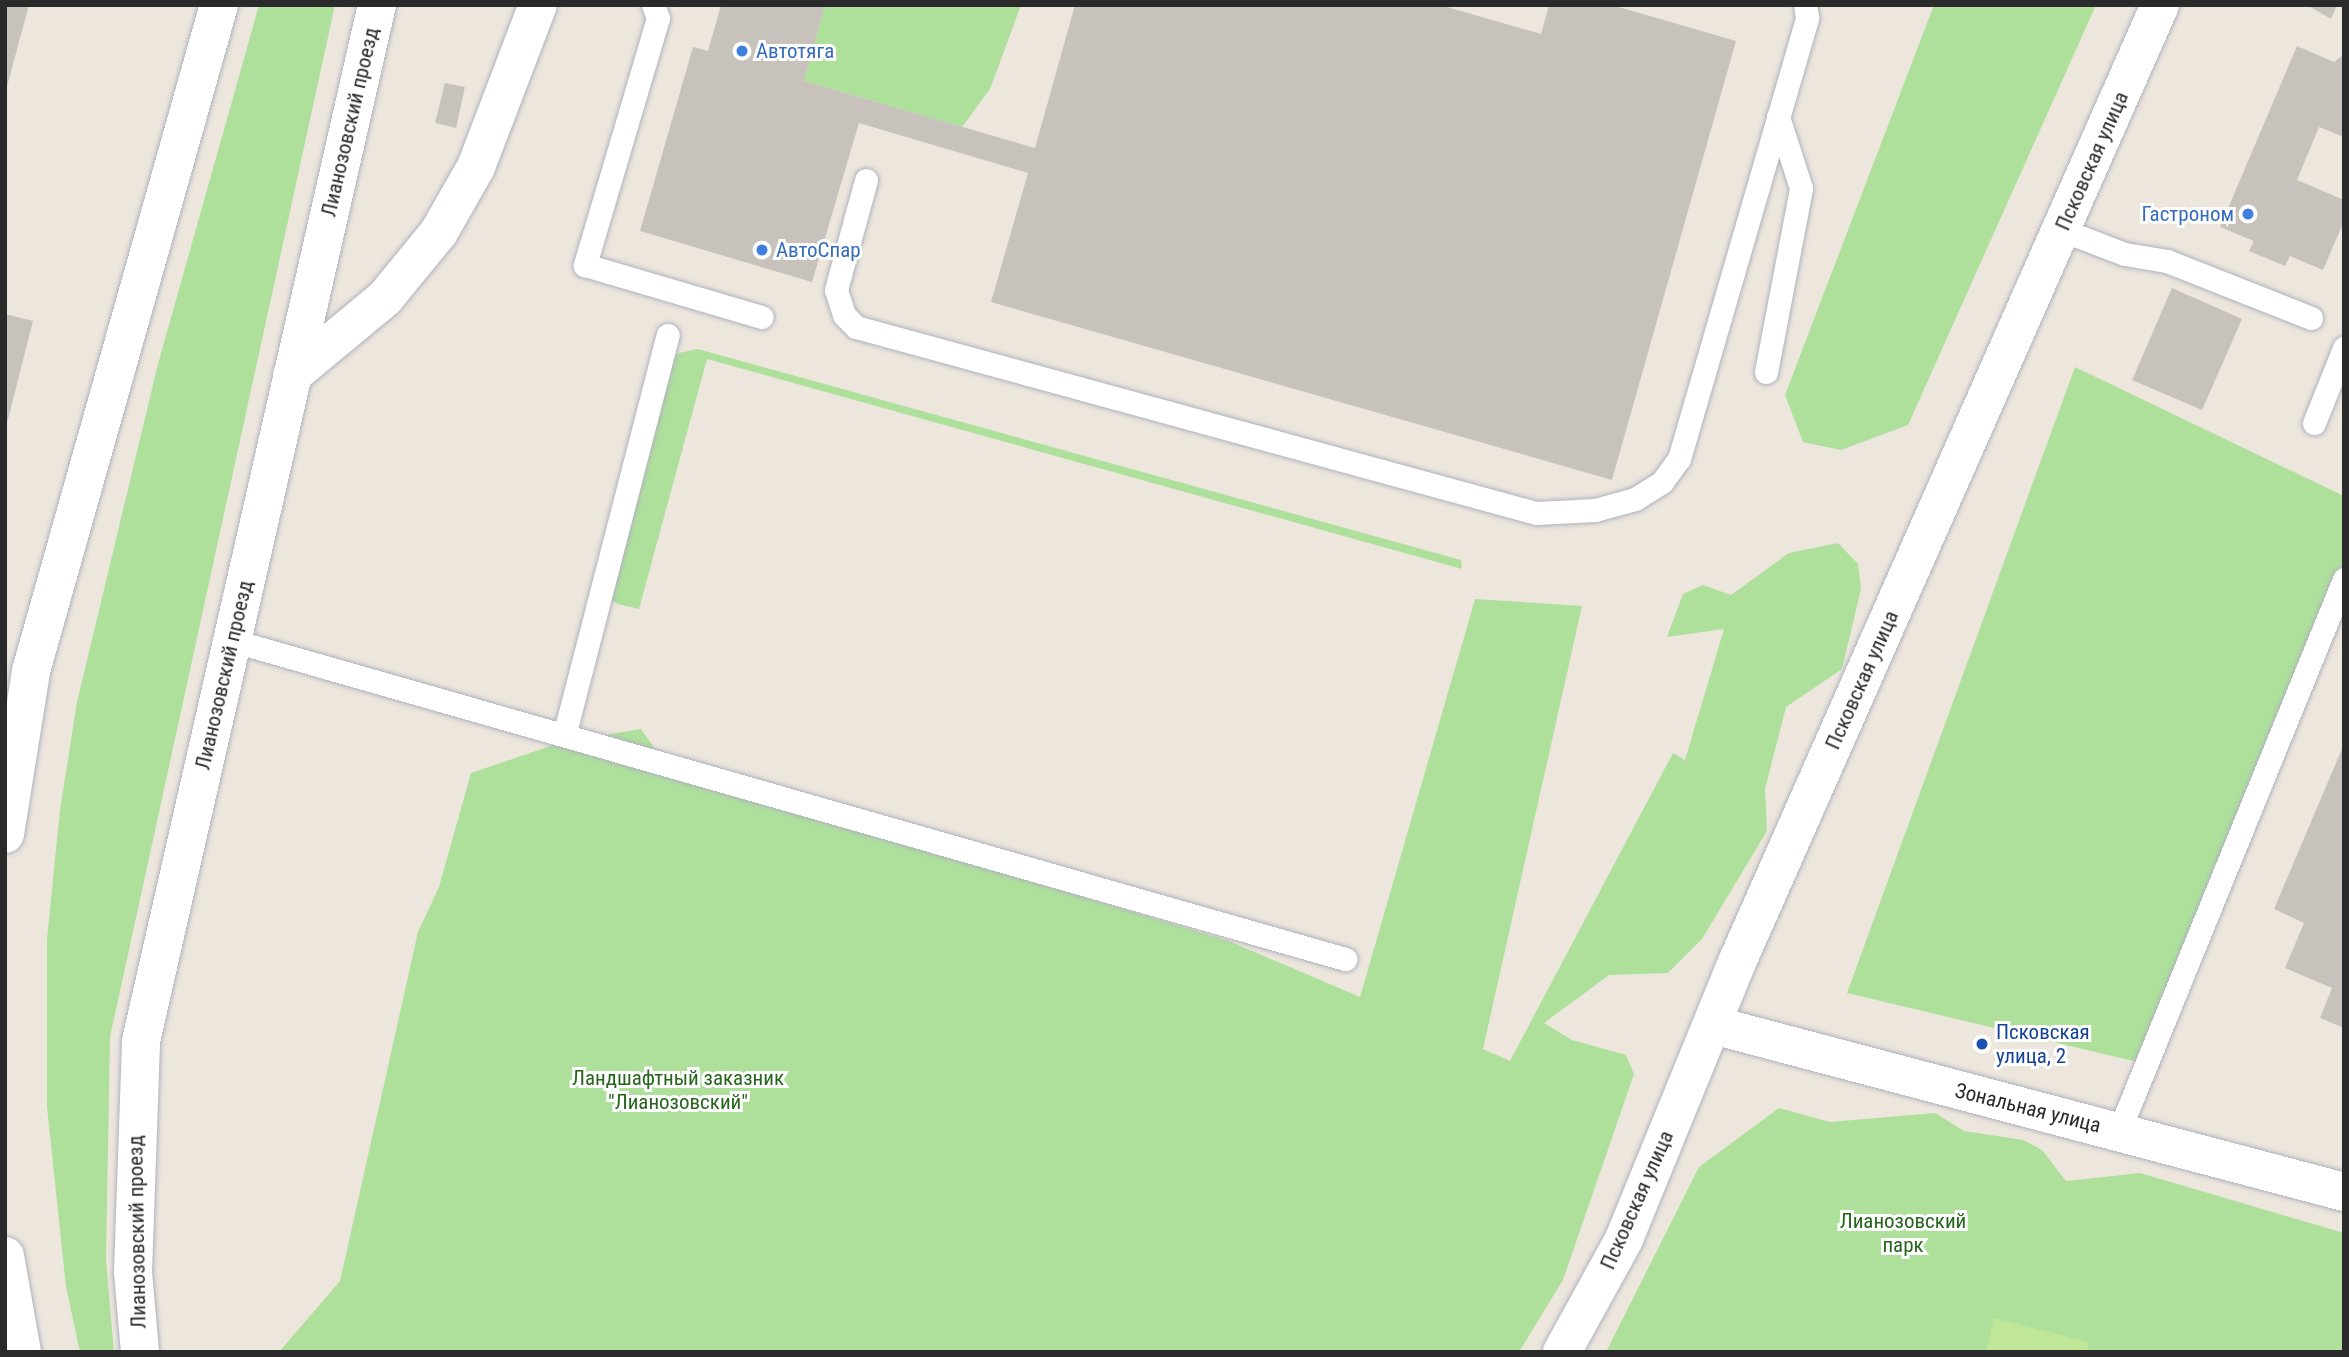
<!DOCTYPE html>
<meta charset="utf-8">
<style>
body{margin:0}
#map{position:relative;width:2349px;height:1357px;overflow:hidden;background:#ece6dd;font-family:"Roboto Condensed",sans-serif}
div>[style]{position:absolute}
.green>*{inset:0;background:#aee09c}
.pitch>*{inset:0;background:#c0e798}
.building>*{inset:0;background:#c7c3bc}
.roads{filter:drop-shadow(0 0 2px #b0b2bd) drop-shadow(0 0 2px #b0b2bd)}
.lane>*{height:23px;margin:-11.5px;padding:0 11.5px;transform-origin:11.5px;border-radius:11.5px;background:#fff}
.street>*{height:38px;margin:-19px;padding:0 19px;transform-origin:19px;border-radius:19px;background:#fff}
.secondary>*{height:38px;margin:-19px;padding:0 19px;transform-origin:19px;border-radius:19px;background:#fff}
.dots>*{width:19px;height:19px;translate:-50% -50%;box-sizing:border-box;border:4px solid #fff;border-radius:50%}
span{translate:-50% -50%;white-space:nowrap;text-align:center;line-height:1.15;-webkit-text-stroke:6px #fff;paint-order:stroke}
.shop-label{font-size:21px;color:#366cbe}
.left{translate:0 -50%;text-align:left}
.right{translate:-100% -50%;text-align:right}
.street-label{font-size:21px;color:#2a2a2a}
.transit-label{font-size:21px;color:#164399}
.park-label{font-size:21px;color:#27651d}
.frame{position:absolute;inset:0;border:7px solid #2a2a2a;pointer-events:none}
</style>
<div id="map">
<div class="green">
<i style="clip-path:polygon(259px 5px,335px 5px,110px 1037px,106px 1260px,114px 1352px,80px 1352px,66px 1287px,47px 1107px,47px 939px,60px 810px,77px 702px,158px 364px)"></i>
<i style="clip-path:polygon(825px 5px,1021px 5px,990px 89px,962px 127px,804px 81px)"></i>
<i style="clip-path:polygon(1934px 5px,2096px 5px,1908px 425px,1841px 450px,1803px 442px,1785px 395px)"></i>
<i style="clip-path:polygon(698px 349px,1461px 560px,1462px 569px,707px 359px,639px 609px,618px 604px,611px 600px,674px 354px)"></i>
<i style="clip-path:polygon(2075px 367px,2344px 496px,2344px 580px,2146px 1064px,1847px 993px)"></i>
<i style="clip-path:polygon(1838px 543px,1858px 564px,1861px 589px,1842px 669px,1786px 707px,1765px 789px,1767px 831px,1702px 939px,1668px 973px,1609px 975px,1544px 1023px,1572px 1040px,1626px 1055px,1634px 1074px,1563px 1280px,1519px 1352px,279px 1352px,340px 1281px,418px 932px,439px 887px,471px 773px,562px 742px,641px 729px,672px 773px,1229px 941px,1360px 997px,1475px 599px,1582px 606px,1483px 1049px,1510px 1061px,1673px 753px,1685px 760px,1724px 629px,1667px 637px,1683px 594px,1703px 585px,1731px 595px,1789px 553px)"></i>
<i style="clip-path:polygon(1779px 1108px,1830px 1122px,1935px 1113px,1964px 1131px,2023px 1140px,2042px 1150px,2066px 1181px,2140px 1173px,2344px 1233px,2344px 1352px,1606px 1352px,1699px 1167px)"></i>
</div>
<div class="pitch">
<i style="clip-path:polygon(1994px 1318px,2089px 1342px,2087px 1352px,1986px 1352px)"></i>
</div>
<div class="building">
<i style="clip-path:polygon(5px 5px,29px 5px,6px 90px,5px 90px)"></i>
<i style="clip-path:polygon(721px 5px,825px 5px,804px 81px,1035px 148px,1075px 5px,1440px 5px,1541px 34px,1549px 5px,1612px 5px,1736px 41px,1612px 480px,991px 302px,1028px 173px,859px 123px,812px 282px,640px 231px,693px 47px,708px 51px)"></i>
<i style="clip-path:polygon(2307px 5px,2337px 5px,2331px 19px)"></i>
<i style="clip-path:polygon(2297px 46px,2334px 62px,2344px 54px,2344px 137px,2319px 127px,2297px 180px,2344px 200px,2344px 221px,2323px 270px,2290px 256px,2285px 266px,2249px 251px,2254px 241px,2220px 227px)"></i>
<i style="clip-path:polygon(445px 83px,465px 87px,456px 128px,435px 123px)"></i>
<i style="clip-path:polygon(2172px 288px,2242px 319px,2202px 410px,2132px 380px)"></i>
<i style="clip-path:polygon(5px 314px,33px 321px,6px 427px,5px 427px)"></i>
<i style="clip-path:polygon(2344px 744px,2344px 1028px,2320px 1018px,2332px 988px,2285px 968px,2304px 923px,2274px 909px)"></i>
</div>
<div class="roads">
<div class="lane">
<i style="left:653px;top:5px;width:14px;rotate:69deg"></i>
<i style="left:658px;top:18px;width:258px;rotate:106.5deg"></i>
<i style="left:585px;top:265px;width:184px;rotate:16.4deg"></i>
<i style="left:866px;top:180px;width:114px;rotate:105.3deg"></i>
<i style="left:836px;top:290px;width:26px;rotate:72deg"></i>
<i style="left:844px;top:315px;width:17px;rotate:45deg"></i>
<i style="left:856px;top:327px;width:705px;rotate:15.3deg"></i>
<i style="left:1536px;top:513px;width:59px;rotate:-2.9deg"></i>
<i style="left:1595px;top:510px;width:41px;rotate:-15.4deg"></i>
<i style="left:1635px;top:499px;width:32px;rotate:-32deg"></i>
<i style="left:1662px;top:482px;width:29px;rotate:-54deg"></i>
<i style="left:1679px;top:459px;width:460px;rotate:-73.8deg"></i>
<i style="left:1807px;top:17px;width:12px;rotate:-99deg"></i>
<i style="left:2062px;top:230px;width:67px;rotate:20.9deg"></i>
<i style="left:2125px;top:254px;width:43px;rotate:9.5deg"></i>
<i style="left:2167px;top:261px;width:155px;rotate:21.6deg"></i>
<i style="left:1766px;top:372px;width:187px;rotate:-79.2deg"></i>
<i style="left:1801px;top:188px;width:75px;rotate:-107.9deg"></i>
<i style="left:2314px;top:423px;width:81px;rotate:-68.2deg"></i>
<i style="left:234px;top:641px;width:1156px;rotate:15.97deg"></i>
<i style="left:565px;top:732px;width:410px;rotate:-75.5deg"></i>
<i style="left:2119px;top:1131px;width:596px;rotate:-67.82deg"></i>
</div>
<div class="street">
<i style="left:292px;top:375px;width:121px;rotate:-39.6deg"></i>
<i style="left:385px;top:298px;width:85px;rotate:-50.7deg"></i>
<i style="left:439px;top:232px;width:75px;rotate:-60.4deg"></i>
<i style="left:476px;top:167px;width:173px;rotate:-69.1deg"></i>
</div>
<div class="secondary">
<i style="left:5px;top:834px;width:165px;rotate:-80.9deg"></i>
<i style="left:31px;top:671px;width:692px;rotate:-74.24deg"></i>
<i style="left:1713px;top:1025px;width:653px;rotate:14.82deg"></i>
<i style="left:5px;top:1256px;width:97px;rotate:80deg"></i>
<i style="left:140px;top:1352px;width:80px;rotate:-95deg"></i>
<i style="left:133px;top:1272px;width:231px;rotate:-88deg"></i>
<i style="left:141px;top:1041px;width:1063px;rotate:-77.17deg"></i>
<i style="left:1562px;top:1352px;width:129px;rotate:-61.2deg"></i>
<i style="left:1624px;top:1239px;width:301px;rotate:-67.8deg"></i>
<i style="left:1738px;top:960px;width:1044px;rotate:-66.16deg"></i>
</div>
</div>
<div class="dots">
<i style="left:742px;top:51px;background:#3f7fe0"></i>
<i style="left:2248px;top:214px;background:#3f7fe0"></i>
<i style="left:762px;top:250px;background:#3f7fe0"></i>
<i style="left:1982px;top:1044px;background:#1a4fb4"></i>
</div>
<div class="shop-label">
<span class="left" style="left:756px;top:51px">Автотяга</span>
<span class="right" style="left:2234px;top:214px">Гастроном</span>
<span class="left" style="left:776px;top:250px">АвтоСпар</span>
</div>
<div class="street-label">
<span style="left:350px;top:122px;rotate:-77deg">Лианозовский проезд</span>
<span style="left:2092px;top:161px;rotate:-66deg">Псковская улица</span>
<span style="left:224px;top:675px;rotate:-77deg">Лианозовский проезд</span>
<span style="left:1862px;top:680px;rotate:-66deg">Псковская улица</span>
<span style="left:2028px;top:1108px;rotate:14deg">Зональная улица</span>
<span style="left:1637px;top:1200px;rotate:-66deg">Псковская улица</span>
<span style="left:137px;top:1232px;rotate:-91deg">Лианозовский проезд</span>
</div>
<div class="transit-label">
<span class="left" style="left:1996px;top:1044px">Псковская<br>улица, 2</span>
</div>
<div class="park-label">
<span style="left:678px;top:1090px">Ландшафтный заказник<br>"Лианозовский"</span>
<span style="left:1903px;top:1233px">Лианозовский<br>парк</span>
</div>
<div class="frame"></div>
</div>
